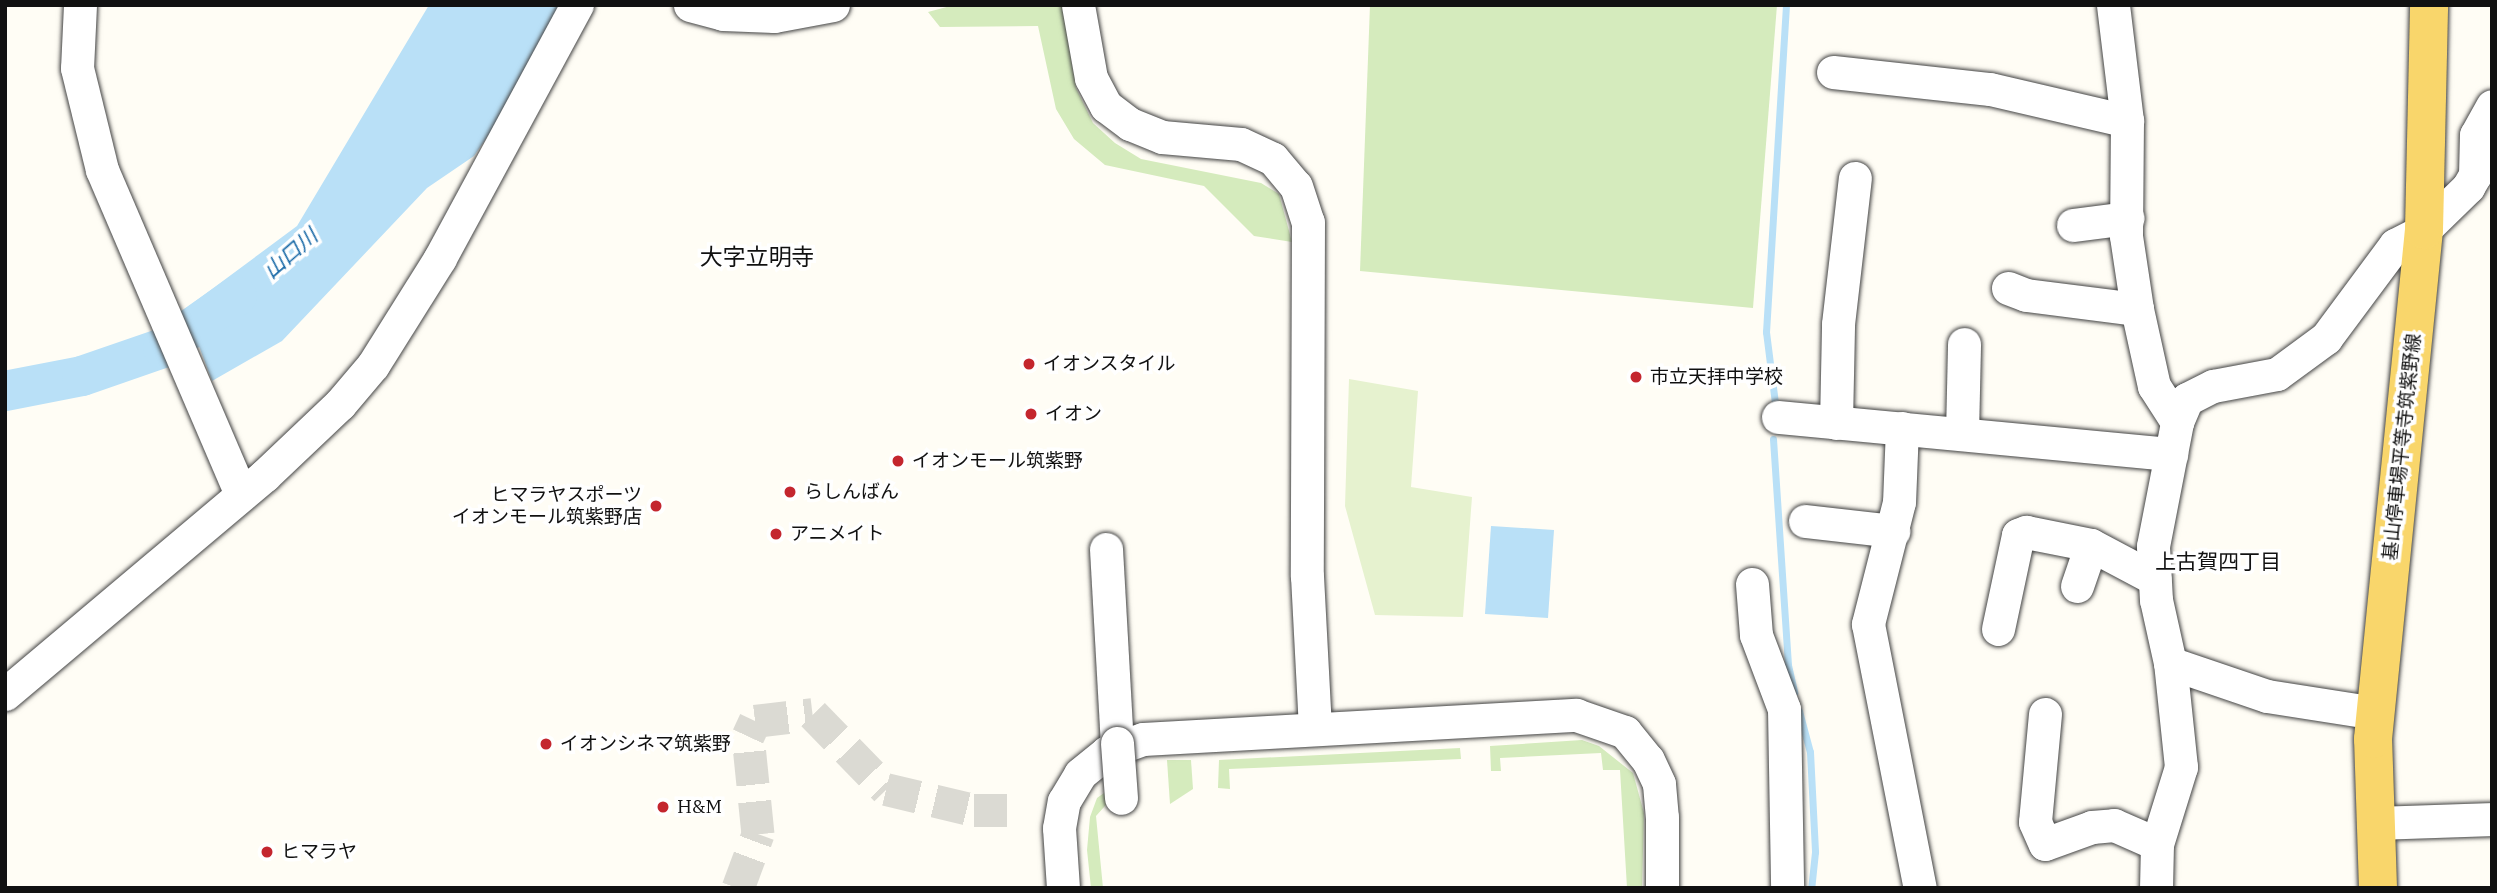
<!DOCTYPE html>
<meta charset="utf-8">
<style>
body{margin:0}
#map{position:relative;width:2497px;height:893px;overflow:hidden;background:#fffdf5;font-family:"IBM Plex Serif","Noto Sans JP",serif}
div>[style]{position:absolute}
.green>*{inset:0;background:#d5ebbd}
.pitch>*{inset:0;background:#e6f2cf}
.water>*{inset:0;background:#b9e0f7}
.stream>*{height:7px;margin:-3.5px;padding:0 3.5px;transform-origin:3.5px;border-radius:3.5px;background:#b9e0f7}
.river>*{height:40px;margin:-20px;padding:0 20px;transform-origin:20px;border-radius:20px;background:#b9e0f7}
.minor-tunnel>*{height:33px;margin-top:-16.5px;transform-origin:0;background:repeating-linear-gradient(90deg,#dbdad3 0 33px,transparent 0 50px)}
.roads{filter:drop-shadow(0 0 2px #444) drop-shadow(0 0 2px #444)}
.minor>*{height:33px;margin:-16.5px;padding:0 16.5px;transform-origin:16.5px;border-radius:16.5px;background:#fff}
.major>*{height:38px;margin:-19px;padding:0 19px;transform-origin:19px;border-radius:19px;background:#f9d66b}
.bridges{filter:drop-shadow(0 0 2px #444) drop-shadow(0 0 2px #444)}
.minor-bridge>*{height:33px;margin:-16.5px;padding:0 16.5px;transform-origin:16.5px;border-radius:16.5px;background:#fff}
.dots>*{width:19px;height:19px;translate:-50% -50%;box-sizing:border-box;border:4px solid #fff;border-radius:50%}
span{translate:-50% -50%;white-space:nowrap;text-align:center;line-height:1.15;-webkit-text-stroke:7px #fff;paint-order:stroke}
.poi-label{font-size:19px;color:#111}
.left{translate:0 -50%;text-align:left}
.right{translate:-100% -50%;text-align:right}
.street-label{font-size:19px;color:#111}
.water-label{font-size:21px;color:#1768a6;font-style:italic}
.neighbourhood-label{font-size:21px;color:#111}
.quarter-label{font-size:23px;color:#111}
.frame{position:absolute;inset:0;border:7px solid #111;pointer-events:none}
</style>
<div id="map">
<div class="green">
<i style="clip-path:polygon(954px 5px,1062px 5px,1076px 88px,1093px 123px,1115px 143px,1141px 159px,1261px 183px,1279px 194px,1292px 242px,1254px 236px,1204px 186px,1105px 165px,1074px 139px,1056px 109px,1038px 26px,940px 27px,928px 12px)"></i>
<i style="clip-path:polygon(1370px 5px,1777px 5px,1753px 308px,1360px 271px)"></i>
<i style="clip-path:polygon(1582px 740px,1599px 746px,1633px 773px,1644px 813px,1642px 888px,1627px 888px,1620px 770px,1603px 770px,1601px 753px,1500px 758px,1501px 771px,1491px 771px,1490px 746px)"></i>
<i style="clip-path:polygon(1460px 748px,1461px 759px,1229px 769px,1230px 789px,1218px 788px,1219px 760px)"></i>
<i style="clip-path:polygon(1167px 760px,1191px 760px,1193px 789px,1170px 804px)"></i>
<i style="clip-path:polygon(1111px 788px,1113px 797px,1096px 816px,1103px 888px,1091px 888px,1087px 850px,1090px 817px,1097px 798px)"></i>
</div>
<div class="pitch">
<i style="clip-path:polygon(1349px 379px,1418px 391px,1411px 487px,1472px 497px,1463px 617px,1375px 615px,1345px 506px)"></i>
</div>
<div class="water">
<i style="clip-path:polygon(429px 5px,567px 5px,526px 81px,474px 156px,427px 188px,282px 341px,212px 381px,185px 309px,297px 226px)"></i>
<i style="clip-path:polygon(1491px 526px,1554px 530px,1548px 618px,1485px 614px)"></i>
</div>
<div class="stream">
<i style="left:1775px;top:403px;width:72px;rotate:-97.2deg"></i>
<i style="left:1766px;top:332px;width:328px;rotate:-86.5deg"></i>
<i style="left:1773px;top:439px;width:226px;rotate:86.2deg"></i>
<i style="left:1788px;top:665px;width:28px;rotate:77deg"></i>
<i style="left:1799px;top:711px;width:42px;rotate:75deg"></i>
<i style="left:1810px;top:752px;width:100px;rotate:87.1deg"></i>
<i style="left:1815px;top:852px;width:36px;rotate:96deg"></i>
</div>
<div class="river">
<i style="left:5px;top:391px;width:78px;rotate:-11deg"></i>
<i style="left:82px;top:376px;width:86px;rotate:-19.1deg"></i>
<i style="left:163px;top:348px;width:90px;rotate:-35.1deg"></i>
</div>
<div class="minor-tunnel">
<i style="left:738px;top:888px;width:58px;rotate:-69.7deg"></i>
<i style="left:758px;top:834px;width:99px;rotate:-95.8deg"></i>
<i style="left:748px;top:736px;width:17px;rotate:-65deg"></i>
<i style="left:755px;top:721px;width:58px;rotate:-6.9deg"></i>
<i style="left:813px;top:714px;width:105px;rotate:45.8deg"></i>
<i style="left:886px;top:789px;width:90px;rotate:13.4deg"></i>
<i style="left:974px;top:810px;width:35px"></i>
</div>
<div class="roads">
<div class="minor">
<i style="left:80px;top:5px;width:63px;rotate:92.7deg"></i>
<i style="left:77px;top:68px;width:105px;rotate:76.2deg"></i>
<i style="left:102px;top:170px;width:353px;rotate:66.8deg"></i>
<i style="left:690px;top:5px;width:34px;rotate:15deg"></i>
<i style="left:723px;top:14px;width:51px;rotate:2.2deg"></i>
<i style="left:774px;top:16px;width:60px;rotate:-10.6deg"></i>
<i style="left:1078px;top:5px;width:74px;rotate:79.9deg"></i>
<i style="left:1091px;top:78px;width:32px;rotate:62deg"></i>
<i style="left:1106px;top:106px;width:30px;rotate:37deg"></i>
<i style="left:1130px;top:124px;width:35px;rotate:22deg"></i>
<i style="left:1162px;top:137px;width:79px;rotate:5.1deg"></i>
<i style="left:1241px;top:144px;width:35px;rotate:25deg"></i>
<i style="left:1273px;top:159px;width:35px;rotate:50deg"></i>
<i style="left:1296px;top:186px;width:38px;rotate:72deg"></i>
<i style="left:1308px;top:222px;width:354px;rotate:90.2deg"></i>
<i style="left:1307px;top:576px;width:152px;rotate:87deg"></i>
<i style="left:2113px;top:5px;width:117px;rotate:83.1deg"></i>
<i style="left:2127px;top:121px;width:115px;rotate:90.5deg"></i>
<i style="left:2126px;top:236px;width:74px;rotate:81.4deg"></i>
<i style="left:2137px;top:309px;width:79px;rotate:77.6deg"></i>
<i style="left:2154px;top:386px;width:43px;rotate:57.4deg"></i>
<i style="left:1833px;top:72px;width:158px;rotate:6.2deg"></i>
<i style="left:1990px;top:89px;width:141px;rotate:13.1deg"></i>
<i style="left:2073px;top:225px;width:55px;rotate:-7.3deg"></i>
<i style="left:2008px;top:288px;width:19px;rotate:21deg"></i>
<i style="left:2026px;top:295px;width:112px;rotate:7.2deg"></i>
<i style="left:1778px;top:417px;width:395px;rotate:5.4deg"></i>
<i style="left:1836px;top:423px;width:99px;rotate:-88.8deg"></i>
<i style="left:1838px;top:324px;width:147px;rotate:-83.4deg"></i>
<i style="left:1902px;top:428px;width:74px;rotate:92.3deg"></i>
<i style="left:1899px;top:502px;width:126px;rotate:104.3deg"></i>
<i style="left:1868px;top:624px;width:269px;rotate:78.9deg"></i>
<i style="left:1962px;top:434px;width:90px;rotate:-88.7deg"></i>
<i style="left:1805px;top:521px;width:89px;rotate:6.5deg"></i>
<i style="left:1106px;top:549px;width:194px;rotate:86.8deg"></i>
<i style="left:1752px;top:584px;width:51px;rotate:85.5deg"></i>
<i style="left:1756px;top:635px;width:79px;rotate:69.3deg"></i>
<i style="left:1784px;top:709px;width:179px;rotate:89deg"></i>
<i style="left:2077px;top:586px;width:43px;rotate:-71.1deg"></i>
<i style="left:2091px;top:545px;width:72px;rotate:28deg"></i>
<i style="left:1998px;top:629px;width:96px;rotate:-78deg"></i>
<i style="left:2018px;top:535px;width:9px;rotate:-21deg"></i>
<i style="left:2026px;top:532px;width:66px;rotate:11.3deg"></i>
<i style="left:2170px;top:663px;width:102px;rotate:18.8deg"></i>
<i style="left:2267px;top:696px;width:110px;rotate:8.9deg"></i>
<i style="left:5px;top:694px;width:339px;rotate:-40.1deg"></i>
<i style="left:264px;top:476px;width:105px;rotate:-43.5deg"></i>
<i style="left:340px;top:404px;width:51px;rotate:-49.8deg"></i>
<i style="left:373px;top:365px;width:126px;rotate:-57.9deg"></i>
<i style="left:440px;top:258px;width:288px;rotate:-61.6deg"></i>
<i style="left:2045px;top:714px;width:108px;rotate:95.3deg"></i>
<i style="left:2035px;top:822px;width:24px;rotate:66deg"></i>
<i style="left:2045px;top:844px;width:50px;rotate:-19.9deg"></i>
<i style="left:2092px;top:827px;width:22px;rotate:-5deg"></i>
<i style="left:2114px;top:825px;width:47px;rotate:23.8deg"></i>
<i style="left:2377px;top:823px;width:115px;rotate:-2deg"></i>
<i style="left:1063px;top:888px;width:60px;rotate:-93.8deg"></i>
<i style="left:1059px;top:828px;width:27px;rotate:-80deg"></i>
<i style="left:1064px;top:801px;width:31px;rotate:-59deg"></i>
<i style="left:1080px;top:774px;width:35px;rotate:-39deg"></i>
<i style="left:1107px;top:752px;width:38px;rotate:-20deg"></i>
<i style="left:1143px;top:739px;width:434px;rotate:-3.2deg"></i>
<i style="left:1576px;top:715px;width:52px;rotate:19.1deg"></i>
<i style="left:1625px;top:732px;width:36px;rotate:51deg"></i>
<i style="left:1648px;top:760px;width:26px;rotate:65deg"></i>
<i style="left:1659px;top:784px;width:33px;rotate:85deg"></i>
<i style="left:1662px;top:817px;width:71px;rotate:90deg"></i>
<i style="left:2156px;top:888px;width:44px;rotate:-88.7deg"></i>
<i style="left:2157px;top:844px;width:81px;rotate:-72.7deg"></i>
<i style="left:2181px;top:767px;width:105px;rotate:-96deg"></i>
<i style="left:2170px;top:663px;width:65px;rotate:-102.5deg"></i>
<i style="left:2156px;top:600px;width:54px;rotate:-93.2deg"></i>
<i style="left:2153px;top:546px;width:126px;rotate:-79deg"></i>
<i style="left:2177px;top:422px;width:25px;rotate:-67deg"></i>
<i style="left:2187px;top:399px;width:29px;rotate:-27deg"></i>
<i style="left:2213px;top:386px;width:65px;rotate:-10.6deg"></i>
<i style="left:2277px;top:374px;width:61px;rotate:-36.3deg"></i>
<i style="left:2326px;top:338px;width:116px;rotate:-53.4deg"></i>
<i style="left:2395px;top:245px;width:33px;rotate:-27deg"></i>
<i style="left:2424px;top:230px;width:62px;rotate:-44.3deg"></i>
<i style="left:2468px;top:187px;width:14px;rotate:-60deg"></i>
<i style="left:2475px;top:175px;width:40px;rotate:-88.6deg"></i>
<i style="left:2476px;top:135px;width:33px;rotate:-61deg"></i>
</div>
<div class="major">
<i style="left:2378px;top:888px;width:149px;rotate:-91.9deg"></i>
<i style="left:2373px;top:739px;width:512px;rotate:-84.28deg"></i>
<i style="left:2424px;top:230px;width:225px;rotate:-88.7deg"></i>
</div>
</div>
<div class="bridges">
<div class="minor-bridge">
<i style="left:1117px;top:743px;width:55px;rotate:85.8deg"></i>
</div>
</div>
<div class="dots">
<i style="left:1029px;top:364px;background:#c4262e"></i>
<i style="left:1636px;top:377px;background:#c4262e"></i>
<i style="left:1031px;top:414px;background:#c4262e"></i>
<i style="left:898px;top:461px;background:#c4262e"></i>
<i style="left:790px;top:492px;background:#c4262e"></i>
<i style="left:656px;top:506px;background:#c4262e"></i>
<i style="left:776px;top:534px;background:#c4262e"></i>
<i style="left:546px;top:744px;background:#c4262e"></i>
<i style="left:663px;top:807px;background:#c4262e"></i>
<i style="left:267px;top:852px;background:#c4262e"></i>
</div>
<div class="poi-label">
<span class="left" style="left:1043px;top:364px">イオンスタイル</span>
<span class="left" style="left:1650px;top:377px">市立天拝中学校</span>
<span class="left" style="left:1045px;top:414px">イオン</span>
<span class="left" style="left:912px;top:461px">イオンモール筑紫野</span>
<span class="left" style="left:804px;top:492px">らしんばん</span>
<span class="right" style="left:642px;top:506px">ヒマラヤスポーツ<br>イオンモール筑紫野店</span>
<span class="left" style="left:790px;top:534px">アニメイト</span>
<span class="left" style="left:560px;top:744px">イオンシネマ筑紫野</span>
<span class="left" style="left:677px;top:807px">H&amp;M</span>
<span class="left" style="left:281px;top:852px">ヒマラヤ</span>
</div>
<div class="street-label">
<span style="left:2402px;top:447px;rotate:-84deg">基山停車場平等寺筑紫野線</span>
</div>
<div class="water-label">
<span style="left:290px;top:253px;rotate:-41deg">山口川</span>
</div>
<div class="neighbourhood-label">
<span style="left:2218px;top:561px">上古賀四丁目</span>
</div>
<div class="quarter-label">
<span style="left:757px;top:256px">大字立明寺</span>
</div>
<div class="frame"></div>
</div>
